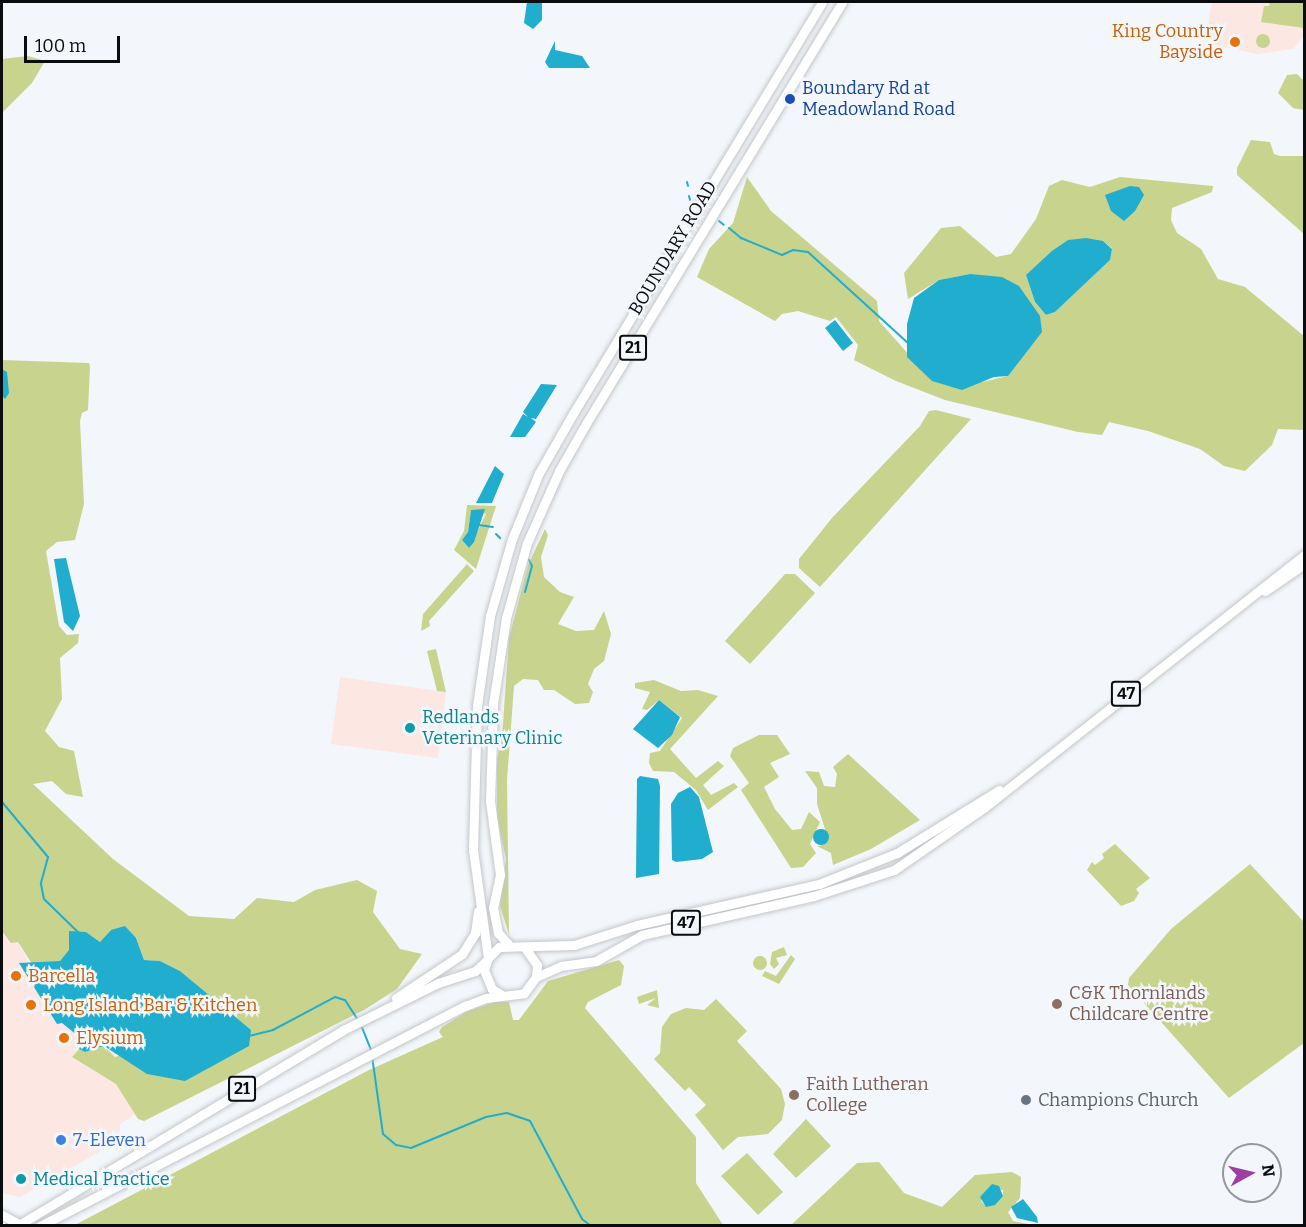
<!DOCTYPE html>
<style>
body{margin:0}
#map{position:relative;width:1306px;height:1227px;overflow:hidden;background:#f3f6fa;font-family:Bitter,serif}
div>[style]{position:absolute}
.commercial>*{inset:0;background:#fce7e2}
.green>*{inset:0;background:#c8d38d}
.round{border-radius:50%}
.water>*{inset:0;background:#21adcd}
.stream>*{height:2px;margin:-1px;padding:0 1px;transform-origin:1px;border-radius:1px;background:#21adcd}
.roads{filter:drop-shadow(0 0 2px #c3c6c9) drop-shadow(0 0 2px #c3c6c9)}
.secondary>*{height:7px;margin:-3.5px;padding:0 3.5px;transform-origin:3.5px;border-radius:3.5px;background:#fff}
.highway>*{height:9px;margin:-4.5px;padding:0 4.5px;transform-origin:4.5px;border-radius:4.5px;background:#fff}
.dots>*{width:16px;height:16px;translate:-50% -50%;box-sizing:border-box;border:3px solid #f3f6fa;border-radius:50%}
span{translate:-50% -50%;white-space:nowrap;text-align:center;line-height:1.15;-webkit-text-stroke:5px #f3f6fa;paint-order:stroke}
.shield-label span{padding:2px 4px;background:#f3f6fa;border:2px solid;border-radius:4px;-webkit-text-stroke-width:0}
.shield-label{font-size:16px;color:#0b0c0d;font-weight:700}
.food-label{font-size:18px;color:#c56008}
.right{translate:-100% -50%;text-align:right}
.left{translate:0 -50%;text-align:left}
.transit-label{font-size:18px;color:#164399}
.street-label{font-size:18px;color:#0b0c0d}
.culture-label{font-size:18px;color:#0d838f}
.education-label{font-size:18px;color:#785e54}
.worship-label{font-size:18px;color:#5b616d}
.shop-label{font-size:18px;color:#366cbe}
.frame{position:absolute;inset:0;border:3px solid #0b0c0d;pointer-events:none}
.north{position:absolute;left:1222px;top:1143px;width:60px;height:60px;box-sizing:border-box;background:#f3f6fa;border:2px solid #96989b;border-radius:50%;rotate:82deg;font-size:16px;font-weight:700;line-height:24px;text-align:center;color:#0b0c0d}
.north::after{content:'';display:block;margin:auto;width:21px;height:27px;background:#9e3da4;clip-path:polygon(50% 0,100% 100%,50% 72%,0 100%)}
.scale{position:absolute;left:24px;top:36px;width:96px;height:27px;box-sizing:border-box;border:3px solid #0b0c0d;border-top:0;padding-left:8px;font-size:18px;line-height:21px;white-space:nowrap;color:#0b0c0d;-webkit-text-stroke:4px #f3f6fa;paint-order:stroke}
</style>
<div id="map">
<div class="commercial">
<i style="clip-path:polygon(1212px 2px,1304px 2px,1304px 36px,1293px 49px,1257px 54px,1205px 43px)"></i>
<i style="clip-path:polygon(340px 677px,446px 692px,438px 758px,331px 744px)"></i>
<i style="clip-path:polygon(2px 900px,19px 945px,62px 1022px,83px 1040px,72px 1057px,116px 1084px,135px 1114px,120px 1124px,120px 1140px,20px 1197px,2px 1193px)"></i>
</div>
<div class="green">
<i style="clip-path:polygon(1270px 2px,1304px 2px,1304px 28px,1261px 22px,1264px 6px,1269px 6px)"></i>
<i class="round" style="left:1256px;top:34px;width:14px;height:14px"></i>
<i style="clip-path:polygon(28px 56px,45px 61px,32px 83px,2px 113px,2px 59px)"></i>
<i style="clip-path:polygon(1297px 74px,1304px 81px,1304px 110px,1293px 108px,1278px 93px,1287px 75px)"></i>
<i style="clip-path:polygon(1251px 140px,1270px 142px,1274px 154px,1280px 156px,1304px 156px,1304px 234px,1237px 175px,1237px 168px)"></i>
<i style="clip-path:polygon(evenodd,747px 177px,771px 211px,877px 301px,879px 321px,932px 381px,982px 382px,1008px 376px,970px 274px,939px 280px,908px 299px,904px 273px,941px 228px,960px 226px,996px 257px,1011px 254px,1036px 219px,1049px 186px,1062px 180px,1090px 187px,1120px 177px,1213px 186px,1212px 192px,1172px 208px,1171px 220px,1177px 233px,1201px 249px,1218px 279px,1245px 287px,1304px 336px,1304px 430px,1278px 429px,1272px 445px,1245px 471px,1224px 466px,1200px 449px,1148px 431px,1109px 422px,1102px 435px,1078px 432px,945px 400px,896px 381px,854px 360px,858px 345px,836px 317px,830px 321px,798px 311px,782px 314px,775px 321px,697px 277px,709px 249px,733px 223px,747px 177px,1068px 240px,1103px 241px,1112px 248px,1110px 260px,1055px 312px,1046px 315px,1035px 302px,1026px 275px,1068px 240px)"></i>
<i style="clip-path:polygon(2px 360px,89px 363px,90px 367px,88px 410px,82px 413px,80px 421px,84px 504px,75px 540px,57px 542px,46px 551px,59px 626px,67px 635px,79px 634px,78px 643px,60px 658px,62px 699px,45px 731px,59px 747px,74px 751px,83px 797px,66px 794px,52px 781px,33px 784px,113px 859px,189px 916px,234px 919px,257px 898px,294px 902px,315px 890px,357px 880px,377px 891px,373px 912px,400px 949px,422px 954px,397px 989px,364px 1010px,144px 1121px,138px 1119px,116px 1084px,72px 1057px,79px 1049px,85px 1052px,104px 1046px,115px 1057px,233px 1017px,180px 971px,160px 961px,144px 960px,136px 938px,111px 930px,100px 942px,86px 932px,60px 961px,32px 964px,18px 942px,11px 943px,2px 931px)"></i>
<i style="clip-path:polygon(936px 410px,971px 419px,820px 587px,799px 568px,799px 559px,832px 518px,920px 426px,929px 411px)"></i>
<i style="clip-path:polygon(evenodd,467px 505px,496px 506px,476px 569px,454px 550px,464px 531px,467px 505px,471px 510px,486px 514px,469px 548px,462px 540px,468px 532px,471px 510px)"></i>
<i style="clip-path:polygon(545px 529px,548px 535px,541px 557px,544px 577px,560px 592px,574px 597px,558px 624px,576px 631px,594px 630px,604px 611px,611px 634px,604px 661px,594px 669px,588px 684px,593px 692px,589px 703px,575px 704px,554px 690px,544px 690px,538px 680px,523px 679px,514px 686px,507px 780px,509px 934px,500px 906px,506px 859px,497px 818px,497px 760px,502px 737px,509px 638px,528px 565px)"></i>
<i style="clip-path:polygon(467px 564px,474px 571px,429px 621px,430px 626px,421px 631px,423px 614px)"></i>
<i style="clip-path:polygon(785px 574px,795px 574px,815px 593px,750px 664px,725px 641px)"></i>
<i style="clip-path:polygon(436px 649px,446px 692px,437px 691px,427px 651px)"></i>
<i style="clip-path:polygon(654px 680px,681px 691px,698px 690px,718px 696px,670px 749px,696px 778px,718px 761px,724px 766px,703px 785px,711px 795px,734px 783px,738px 787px,708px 810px,696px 790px,674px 772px,653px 771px,649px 763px,650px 753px,660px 751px,682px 718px,659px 700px,647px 710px,642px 709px,650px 692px,635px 688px,635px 683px)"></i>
<i style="clip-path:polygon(759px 735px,777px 735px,790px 754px,770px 763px,779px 777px,764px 787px,775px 809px,792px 830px,801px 829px,809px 812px,820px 822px,810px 844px,816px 853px,803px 867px,791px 868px,741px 790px,749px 783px,730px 756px,733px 748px)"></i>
<i style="clip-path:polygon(848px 754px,920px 820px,871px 849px,833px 865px,831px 853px,817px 846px,821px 846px,825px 829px,817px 804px,817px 788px,805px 771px,819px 772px,824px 786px,835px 787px,837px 774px,833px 767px)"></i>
<i style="clip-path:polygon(1115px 844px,1150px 878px,1136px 889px,1139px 893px,1134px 901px,1121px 906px,1087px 870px,1092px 862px,1095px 865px,1104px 858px,1102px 854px)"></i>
<i style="clip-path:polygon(1250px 864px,1304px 922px,1304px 1043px,1229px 1098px,1128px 985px,1129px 978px,1171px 929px)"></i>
<i style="clip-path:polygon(784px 947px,787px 955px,776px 958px,779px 964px,774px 969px,770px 964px,772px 952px)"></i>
<i style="clip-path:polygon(791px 955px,795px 959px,779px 984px,762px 976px,765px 971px,776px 976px)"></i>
<i class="round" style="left:753px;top:956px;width:14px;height:14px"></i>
<i style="clip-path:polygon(619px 960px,624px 966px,621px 985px,588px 1002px,585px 1008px,696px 1137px,696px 1183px,723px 1225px,73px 1226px,369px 1070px,443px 1037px,439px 1032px,442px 1027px,468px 1011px,495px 1002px,509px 1002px,513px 1020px,519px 1020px,548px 981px)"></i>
<i style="clip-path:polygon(657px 990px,659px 1008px,647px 1005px,656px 998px,639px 1004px,637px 997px)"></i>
<i style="clip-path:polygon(716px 999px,747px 1031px,737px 1041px,781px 1089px,785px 1104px,782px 1120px,768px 1134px,738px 1137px,723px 1150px,695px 1115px,706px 1105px,689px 1087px,685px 1091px,654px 1059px,660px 1053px,662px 1027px,671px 1014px,686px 1008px,704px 1010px)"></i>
<i style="clip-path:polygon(806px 1119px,831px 1146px,796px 1178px,773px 1154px)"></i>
<i style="clip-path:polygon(747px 1153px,783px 1192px,758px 1215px,721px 1176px)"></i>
<i style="clip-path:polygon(evenodd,879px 1162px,904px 1193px,942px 1207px,975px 1175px,1012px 1172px,1021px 1177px,1020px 1198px,1008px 1212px,1013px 1221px,1033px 1225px,790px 1226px,857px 1163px,879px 1162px,988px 1189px,1003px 1190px,1003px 1196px,986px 1206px,981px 1201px,988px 1189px)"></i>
</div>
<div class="water">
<i style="clip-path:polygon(527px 2px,542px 2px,542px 20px,533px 29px,524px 23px)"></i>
<i style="clip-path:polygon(555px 41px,555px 50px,582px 56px,590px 68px,549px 68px,545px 62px)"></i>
<i style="clip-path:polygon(1130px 186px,1139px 187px,1144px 195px,1135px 211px,1124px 221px,1111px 211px,1105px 195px)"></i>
<i style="clip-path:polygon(1086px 238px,1103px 241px,1112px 249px,1110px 260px,1055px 312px,1046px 315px,1035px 302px,1026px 275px,1052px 251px,1068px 240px)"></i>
<i style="clip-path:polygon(970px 274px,1002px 277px,1019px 286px,1040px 316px,1042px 332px,1008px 376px,994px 377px,962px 390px,932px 381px,907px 357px,907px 324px,914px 298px,939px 280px)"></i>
<i style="clip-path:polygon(835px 320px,853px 343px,843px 351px,825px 328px)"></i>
<i style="clip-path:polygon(2px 369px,7px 372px,9px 393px,5px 399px,2px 396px)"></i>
<i style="clip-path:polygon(541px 384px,557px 385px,536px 419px,531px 418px,536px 422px,525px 437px,510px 437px,523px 414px,528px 417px,523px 412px)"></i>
<i style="clip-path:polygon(495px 466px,504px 474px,492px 503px,476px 503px)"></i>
<i style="clip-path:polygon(485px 509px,474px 542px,469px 548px,462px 540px,468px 532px,471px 510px)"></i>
<i style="clip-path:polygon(66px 558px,80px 616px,73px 631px,64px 622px,54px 559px)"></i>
<i style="clip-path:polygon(659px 700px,680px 717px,672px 735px,658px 748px,633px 729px)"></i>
<i style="clip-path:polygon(640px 776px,658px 779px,660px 786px,659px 874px,636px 878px,637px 779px)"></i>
<i style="clip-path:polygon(690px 787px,699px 797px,713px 852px,702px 859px,676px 862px,672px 860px,671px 804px,678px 793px)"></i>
<i class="round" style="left:813px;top:829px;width:16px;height:16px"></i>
<i style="clip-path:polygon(125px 926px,136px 938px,144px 960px,160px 961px,180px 971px,251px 1030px,249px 1046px,185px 1081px,147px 1074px,104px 1046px,85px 1052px,79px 1049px,83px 1040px,62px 1023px,57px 1024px,19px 963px,60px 961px,69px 950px,69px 931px,86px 932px,100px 942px,111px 930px)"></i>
<i style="clip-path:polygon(992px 1184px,999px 1186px,1003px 1196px,995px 1205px,986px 1207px,980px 1197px)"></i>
<i style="clip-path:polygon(1023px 1199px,1037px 1217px,1038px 1223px,1017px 1218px,1011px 1207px)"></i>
</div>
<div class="stream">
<i style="left:687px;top:182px;width:4px;rotate:76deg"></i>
<i style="left:689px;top:196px;width:4px;rotate:76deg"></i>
<i style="left:719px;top:221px;width:6px;rotate:39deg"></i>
<i style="left:729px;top:228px;width:16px;rotate:40deg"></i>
<i style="left:741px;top:238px;width:44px;rotate:22.5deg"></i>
<i style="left:782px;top:255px;width:12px;rotate:-24deg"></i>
<i style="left:793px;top:250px;width:15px;rotate:8deg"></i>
<i style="left:808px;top:252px;width:134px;rotate:42.3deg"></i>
<i style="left:479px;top:525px;width:14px;rotate:8deg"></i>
<i style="left:496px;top:534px;width:6px;rotate:45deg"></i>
<i style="left:525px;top:592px;width:27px;rotate:-75deg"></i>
<i style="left:532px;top:566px;width:7px;rotate:-117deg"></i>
<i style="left:2px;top:802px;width:72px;rotate:50.1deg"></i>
<i style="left:48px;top:857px;width:28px;rotate:105deg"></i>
<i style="left:41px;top:884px;width:15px;rotate:79deg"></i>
<i style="left:44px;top:899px;width:49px;rotate:44.2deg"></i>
<i style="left:361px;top:1025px;width:27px;rotate:68deg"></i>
<i style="left:249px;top:1036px;width:25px;rotate:-14deg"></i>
<i style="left:273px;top:1030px;width:70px;rotate:-28deg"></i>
<i style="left:335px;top:997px;width:10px;rotate:17deg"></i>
<i style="left:345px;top:1000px;width:24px;rotate:57deg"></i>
<i style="left:372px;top:1056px;width:79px;rotate:82deg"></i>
<i style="left:383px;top:1134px;width:17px;rotate:40deg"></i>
<i style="left:396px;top:1145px;width:15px;rotate:11deg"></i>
<i style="left:411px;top:1148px;width:81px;rotate:-22.5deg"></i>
<i style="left:486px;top:1117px;width:21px;rotate:-11deg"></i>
<i style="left:507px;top:1113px;width:24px;rotate:19deg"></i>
<i style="left:530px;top:1121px;width:111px;rotate:62deg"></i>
<i style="left:582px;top:1219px;width:11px;rotate:38deg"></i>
</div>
<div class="roads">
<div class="secondary">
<i style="left:2px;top:1225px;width:1px;rotate:90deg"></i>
</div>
<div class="highway">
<i style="left:1265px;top:591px;width:47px;rotate:-34.7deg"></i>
<i style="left:508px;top:944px;width:15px;rotate:-132deg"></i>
<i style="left:498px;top:933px;width:25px;rotate:-101deg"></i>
<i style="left:493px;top:908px;width:34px;rotate:-78deg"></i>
<i style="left:500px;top:875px;width:75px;rotate:-97.7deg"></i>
<i style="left:490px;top:801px;width:97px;rotate:-88.2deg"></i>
<i style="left:493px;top:704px;width:87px;rotate:-81.4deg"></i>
<i style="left:506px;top:618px;width:78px;rotate:-74.4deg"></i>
<i style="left:527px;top:543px;width:79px;rotate:-66deg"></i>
<i style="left:559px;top:471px;width:56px;rotate:-60.3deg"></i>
<i style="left:587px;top:422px;width:491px;rotate:-58.7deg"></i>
<i style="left:488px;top:958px;width:109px;rotate:-97.9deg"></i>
<i style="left:473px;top:850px;width:144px;rotate:-88.4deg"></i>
<i style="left:477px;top:706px;width:91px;rotate:-81.8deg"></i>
<i style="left:490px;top:616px;width:80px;rotate:-74.1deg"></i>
<i style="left:512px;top:539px;width:71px;rotate:-67.8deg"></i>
<i style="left:539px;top:473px;width:70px;rotate:-60.2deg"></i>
<i style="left:574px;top:412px;width:479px;rotate:-58.8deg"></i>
<i style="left:536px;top:977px;width:27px;rotate:-24deg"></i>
<i style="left:561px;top:966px;width:35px;rotate:-8deg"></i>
<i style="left:596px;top:961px;width:53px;rotate:-29.5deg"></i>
<i style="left:642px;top:935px;width:176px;rotate:-12.8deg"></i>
<i style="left:814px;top:896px;width:84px;rotate:-18deg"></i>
<i style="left:894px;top:870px;width:111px;rotate:-34.7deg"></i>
<i style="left:985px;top:807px;width:407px;rotate:-38.3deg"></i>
<i style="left:502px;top:995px;width:12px;rotate:-149deg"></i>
<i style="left:492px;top:989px;width:21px;rotate:-113deg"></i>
<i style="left:484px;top:970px;width:13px;rotate:-72deg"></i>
<i style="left:488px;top:958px;width:16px;rotate:-45deg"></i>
<i style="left:499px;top:947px;width:75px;rotate:-1.5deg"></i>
<i style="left:574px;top:945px;width:66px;rotate:-17.6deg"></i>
<i style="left:637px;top:925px;width:187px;rotate:-12.7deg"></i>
<i style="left:819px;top:884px;width:84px;rotate:-21.7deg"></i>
<i style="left:897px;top:853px;width:120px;rotate:-31.7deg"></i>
<i style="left:396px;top:998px;width:79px;rotate:-33.7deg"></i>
<i style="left:462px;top:954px;width:25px;rotate:-58deg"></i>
<i style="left:475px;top:933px;width:22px;rotate:-82deg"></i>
<i style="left:2px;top:1215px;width:19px;rotate:28deg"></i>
<i style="left:17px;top:1226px;width:380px;rotate:-31deg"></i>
<i style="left:343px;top:1030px;width:106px;rotate:-26.3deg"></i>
<i style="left:438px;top:983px;width:39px;rotate:-18deg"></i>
<i style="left:475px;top:971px;width:15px;rotate:-42deg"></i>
<i style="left:40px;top:1226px;width:479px;rotate:-27.4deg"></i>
<i style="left:465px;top:1006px;width:22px;rotate:-21deg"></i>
<i style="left:486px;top:998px;width:38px;rotate:-7deg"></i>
<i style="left:524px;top:993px;width:20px;rotate:-53deg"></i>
<i style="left:536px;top:977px;width:12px;rotate:-85deg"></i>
<i style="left:537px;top:965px;width:21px;rotate:-125deg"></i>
</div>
</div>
<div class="dots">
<i style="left:1235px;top:42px;background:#e8710a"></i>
<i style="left:790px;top:99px;background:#1a4fb4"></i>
<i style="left:410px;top:728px;background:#0f9aa8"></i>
<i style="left:16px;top:976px;background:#e8710a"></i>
<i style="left:1057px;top:1004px;background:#8d6e63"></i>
<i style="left:31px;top:1005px;background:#e8710a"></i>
<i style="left:64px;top:1038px;background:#e8710a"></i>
<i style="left:794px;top:1095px;background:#8d6e63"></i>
<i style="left:1026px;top:1100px;background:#6b7280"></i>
<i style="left:61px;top:1140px;background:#3f7fe0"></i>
<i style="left:21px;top:1179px;background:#0f9aa8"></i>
</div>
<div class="shield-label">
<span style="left:633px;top:348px">21</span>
<span style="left:1126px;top:694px">47</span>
<span style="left:686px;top:923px">47</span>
<span style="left:242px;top:1089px">21</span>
</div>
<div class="food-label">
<span class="right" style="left:1223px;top:42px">King Country<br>Bayside</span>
<span class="left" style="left:28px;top:976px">Barcella</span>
<span class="left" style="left:43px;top:1005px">Long Island Bar &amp; Kitchen</span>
<span class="left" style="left:76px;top:1038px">Elysium</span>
</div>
<div class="transit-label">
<span class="left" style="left:802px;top:99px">Boundary Rd at<br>Meadowland Road</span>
</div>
<div class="street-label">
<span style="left:673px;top:248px;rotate:-59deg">BOUNDARY ROAD</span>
</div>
<div class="culture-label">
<span class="left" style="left:422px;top:728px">Redlands<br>Veterinary Clinic</span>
<span class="left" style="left:33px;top:1179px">Medical Practice</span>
</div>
<div class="education-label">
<span class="left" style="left:1069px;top:1004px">C&amp;K Thornlands<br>Childcare Centre</span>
<span class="left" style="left:806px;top:1095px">Faith Lutheran<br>College</span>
</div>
<div class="worship-label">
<span class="left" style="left:1038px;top:1100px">Champions Church</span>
</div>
<div class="shop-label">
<span class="left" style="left:73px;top:1140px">7-Eleven</span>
</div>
<div class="frame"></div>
<div class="north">N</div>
<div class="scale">100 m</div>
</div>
